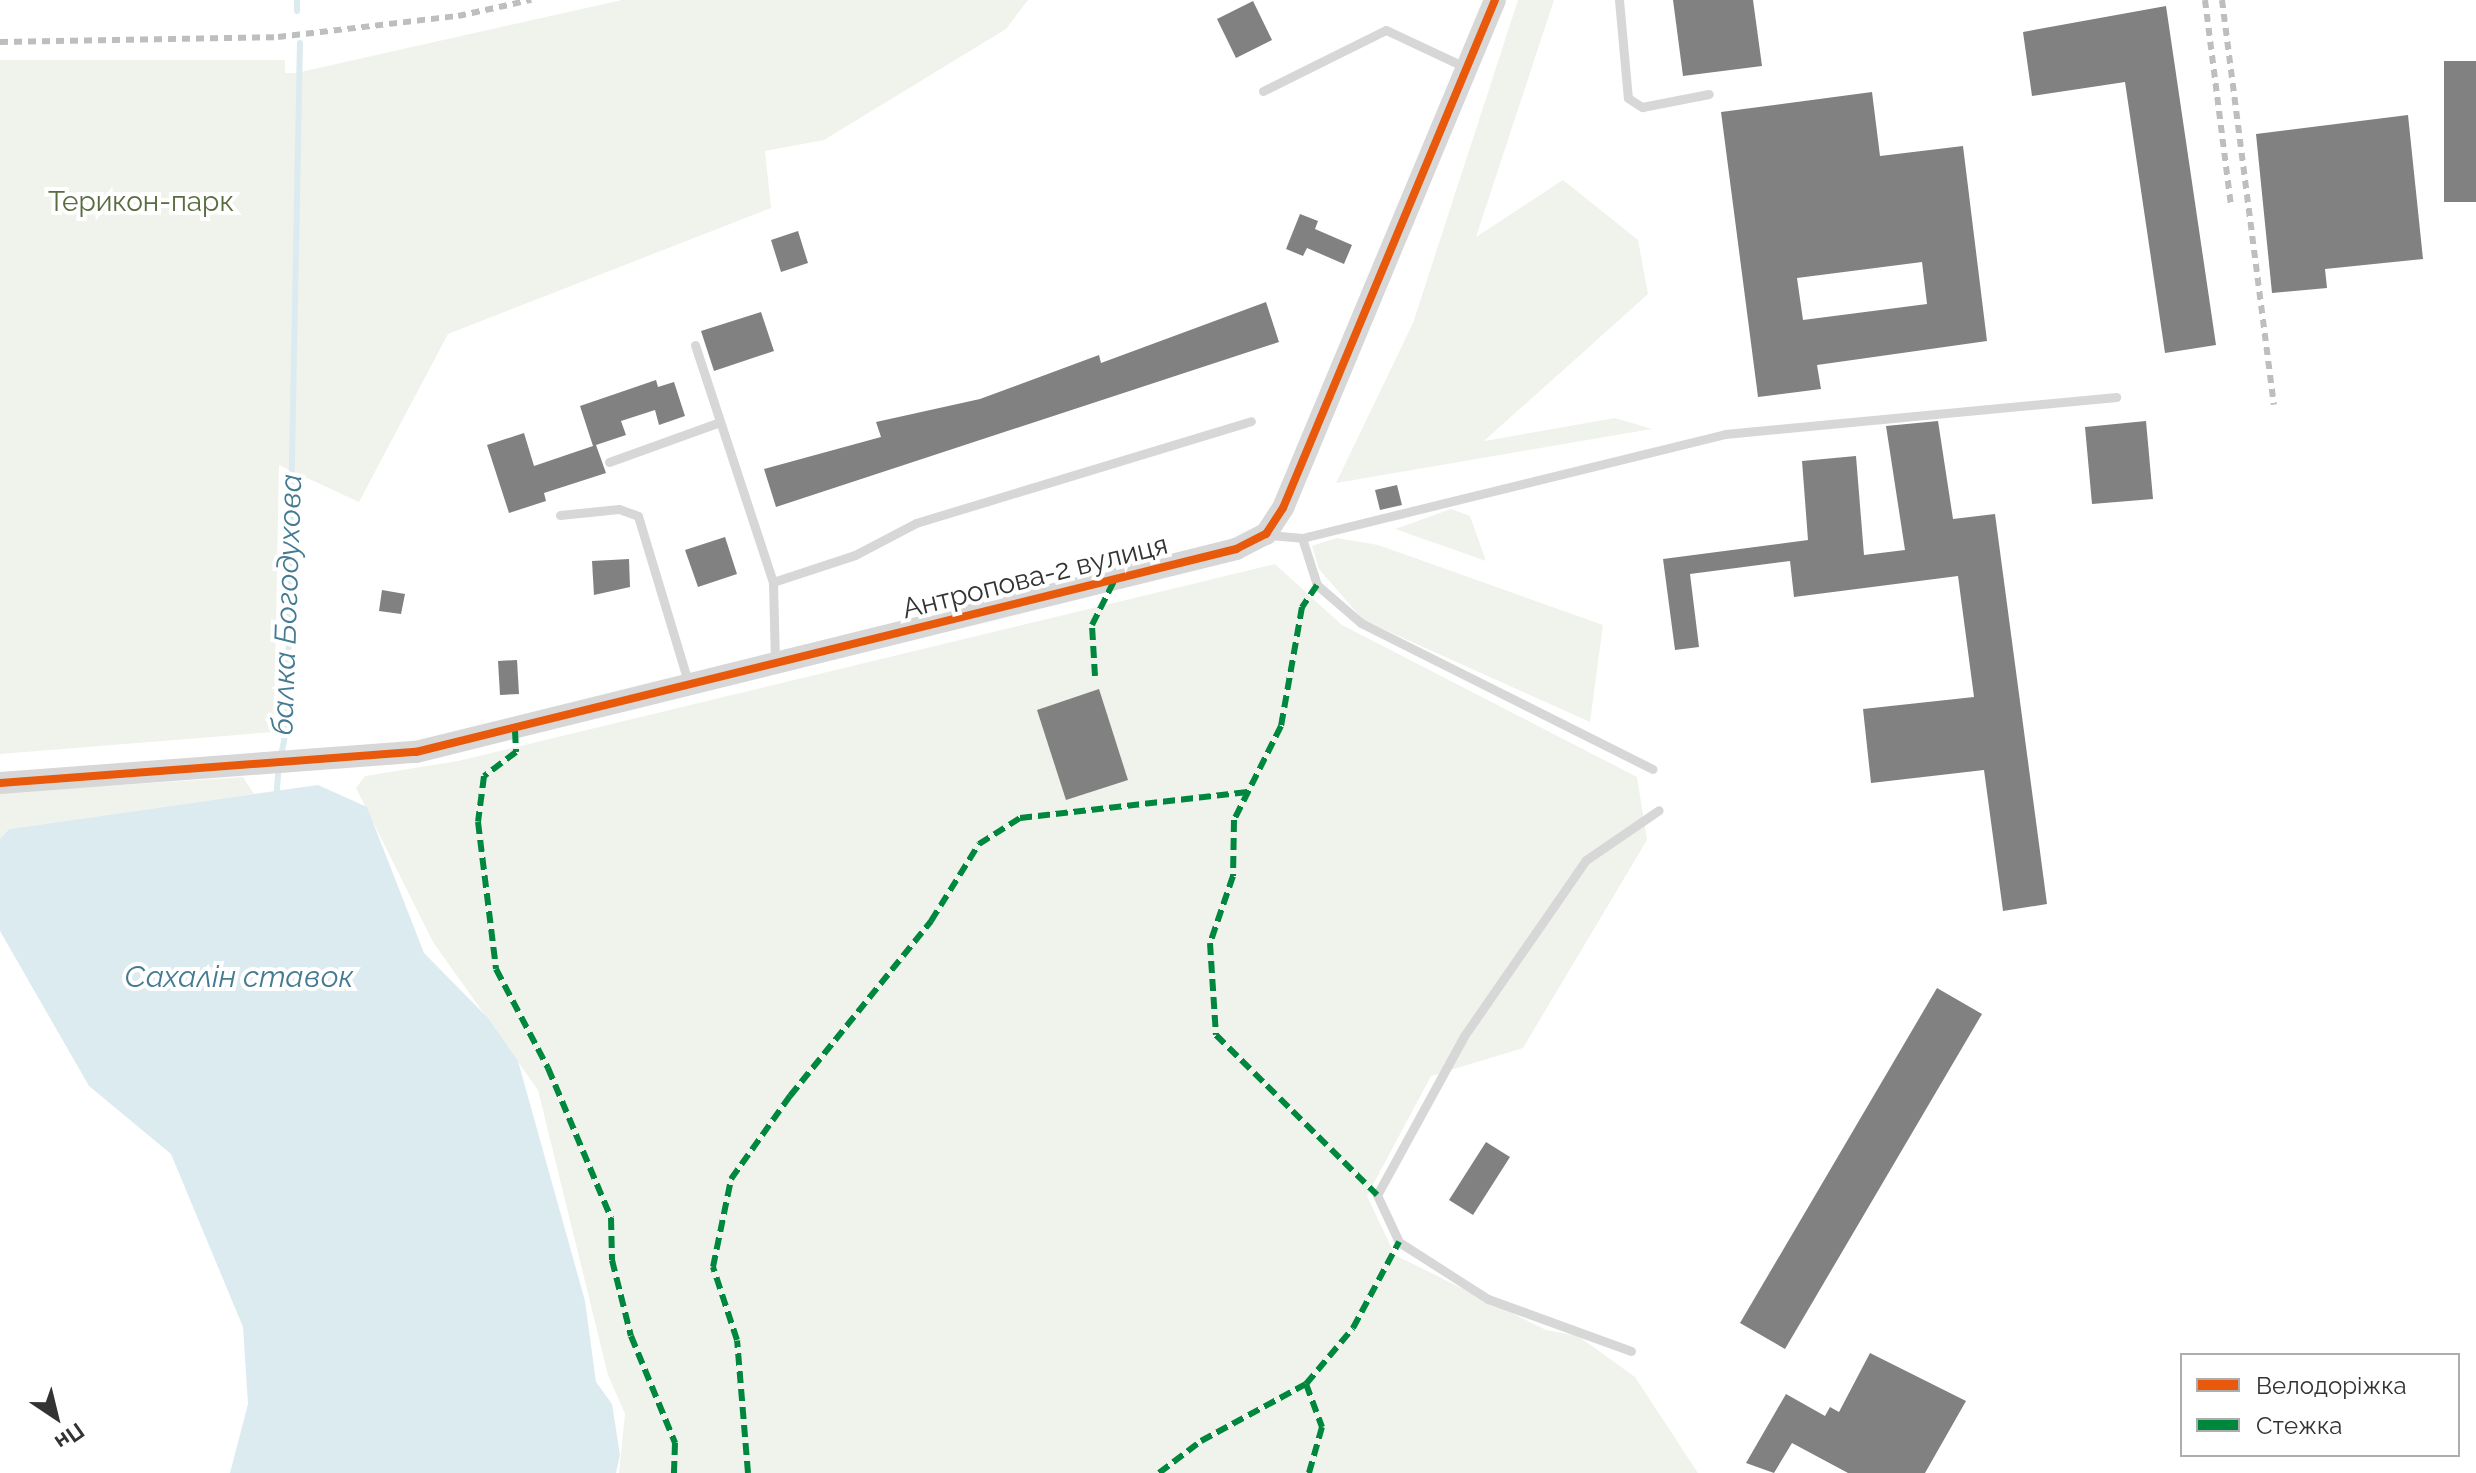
<!DOCTYPE html>
<meta charset="utf-8">
<style>
body{margin:0}
#map{position:relative;width:2476px;height:1473px;overflow:hidden;background:#fff;font-family:Raleway,sans-serif}
div>[style]{position:absolute}
.green>*{inset:0;background:#f0f3ec}
.water>*{inset:0;background:#dcebf0}
.stream>*{height:6px;margin:-3px;padding:0 3px;transform-origin:3px;border-radius:3px;background:#dcebf0}
.building>*{inset:0;background:#818181}
.service>*{height:9px;margin:-4.5px;padding:0 4.5px;transform-origin:4.5px;border-radius:4.5px;background:#d7d7d7}
.tertiary>*{height:22px;margin:-11px;padding:0 11px;transform-origin:11px;border-radius:11px;background:#d7d7d7}
.rail>*{height:6px;margin-top:-3px;transform-origin:0;background:repeating-linear-gradient(90deg,#bebebe 0 8px,transparent 0 14px)}
.quiet>*{height:6px;margin-top:-3px;transform-origin:0;background:repeating-linear-gradient(90deg,#00873e 0 12px,transparent 0 18px)}
.cycleway>*{height:8px;margin:-4px;padding:0 4px;transform-origin:4px;border-radius:4px;background:#e8590c}
span{translate:-50% -50%;white-space:nowrap;text-align:center;line-height:1.15;-webkit-text-stroke:8px #fff;paint-order:stroke}
.park-label{font-size:28px;color:#5a6d41}
.street-label{font-size:28px;color:#333}
.water-label{font-size:30px;color:#447b92;font-style:italic}
.legend{position:absolute;left:2180px;top:1353px;width:280px;height:104px;box-sizing:border-box;background:#fff;border:2px solid #adadad;margin:0;padding:10px 14px;list-style:none;font-size:24px;color:#333}
.legend li{display:flex;align-items:center;gap:16px;height:40px}
.legend b{width:40px;border:2px solid #adadad}
.north{position:absolute;left:16px;top:1377px;width:80px;height:80px;-webkit-text-stroke:6px #fff;paint-order:stroke;rotate:145deg;font-size:22px;font-weight:700;line-height:32px;text-align:center;color:#333}
.north::after{content:'';display:block;margin:auto;width:28px;height:36px;background:#333;clip-path:polygon(50% 0,100% 100%,50% 72%,0 100%)}
</style>
<div id="map">
<div class="green">
<i style="clip-path:polygon(622px 0,1028px 0,1006px 29px,824px 140px,765px 151px,771px 208px,448px 334px,359px 502px,279px 465px,274px 732px,0 754px,0 60px,285px 60px,285px 73px,296px 73px)"></i>
<i style="clip-path:polygon(1518px 0,1554px 0,1476px 237px,1563px 180px,1638px 240px,1648px 294px,1484px 441px,1615px 418px,1652px 429px,1336px 483px,1413px 323px)"></i>
<i style="clip-path:polygon(1451px 509px,1470px 516px,1486px 561px,1395px 529px)"></i>
<i style="clip-path:polygon(1337px 538px,1378px 545px,1603px 625px,1590px 722px,1363px 620px,1319px 569px,1312px 546px)"></i>
<i style="clip-path:polygon(1275px 564px,1342px 625px,1637px 777px,1647px 840px,1523px 1048px,1431px 1076px,1367px 1196px,1395px 1255px,1546px 1330px,1578px 1336px,1635px 1377px,1698px 1473px,619px 1473px,625px 1414px,608px 1375px,538px 1090px,433px 942px,356px 788px,365px 776px,458px 761px)"></i>
<i style="clip-path:polygon(243px 777px,254px 794px,9px 829px,0 839px,0 793px)"></i>
</div>
<div class="water">
<i style="clip-path:polygon(318px 785px,367px 807px,424px 953px,488px 1018px,518px 1061px,585px 1301px,596px 1382px,612px 1404px,620px 1455px,616px 1473px,230px 1473px,248px 1404px,243px 1327px,171px 1154px,89px 1086px,0 931px,0 839px,9px 829px)"></i>
</div>
<div class="stream">
<i style="left:297px;top:0;width:11px;rotate:90deg"></i>
<i style="left:281px;top:756px;width:33px;rotate:-79deg"></i>
<i style="left:287px;top:724px;width:681px;rotate:-88.91deg"></i>
<i style="left:276px;top:799px;width:32px;rotate:-85deg"></i>
</div>
<div class="building">
<i style="clip-path:polygon(1673px 0,1753px 0,1762px 66px,1683px 76px)"></i>
<i style="clip-path:polygon(1253px 1px,1272px 40px,1236px 58px,1217px 19px)"></i>
<i style="clip-path:polygon(2166px 6px,2216px 345px,2165px 353px,2125px 82px,2032px 96px,2023px 32px)"></i>
<i style="clip-path:polygon(2444px 61px,2476px 61px,2476px 202px,2444px 202px)"></i>
<i style="clip-path:polygon(evenodd,1872px 92px,1880px 156px,1963px 146px,1987px 341px,1817px 365px,1821px 389px,1758px 397px,1721px 112px,1872px 92px,1922px 262px,1927px 304px,1803px 320px,1797px 278px,1922px 262px)"></i>
<i style="clip-path:polygon(2408px 115px,2423px 259px,2325px 269px,2327px 288px,2272px 293px,2256px 134px)"></i>
<i style="clip-path:polygon(1300px 214px,1318px 221px,1315px 229px,1352px 245px,1344px 264px,1307px 248px,1303px 256px,1286px 249px)"></i>
<i style="clip-path:polygon(798px 231px,808px 263px,781px 272px,771px 240px)"></i>
<i style="clip-path:polygon(1266px 302px,1279px 342px,776px 507px,764px 469px,881px 437px,876px 422px,980px 399px,1099px 355px,1101px 363px)"></i>
<i style="clip-path:polygon(761px 312px,774px 351px,714px 371px,701px 331px)"></i>
<i style="clip-path:polygon(656px 380px,658px 387px,674px 382px,685px 416px,659px 425px,655px 410px,621px 421px,626px 435px,596px 445px,606px 473px,544px 493px,546px 501px,509px 513px,487px 445px,524px 433px,534px 466px,593px 446px,580px 406px)"></i>
<i style="clip-path:polygon(1938px 421px,1953px 519px,1995px 514px,2047px 904px,2003px 911px,1984px 770px,1871px 783px,1863px 709px,1974px 697px,1958px 576px,1794px 597px,1790px 561px,1690px 574px,1699px 647px,1675px 650px,1663px 559px,1808px 540px,1802px 461px,1856px 456px,1864px 555px,1905px 550px,1886px 426px)"></i>
<i style="clip-path:polygon(2146px 421px,2153px 499px,2092px 504px,2085px 427px)"></i>
<i style="clip-path:polygon(1397px 485px,1402px 505px,1380px 510px,1375px 490px)"></i>
<i style="clip-path:polygon(725px 537px,737px 574px,698px 587px,685px 550px)"></i>
<i style="clip-path:polygon(629px 559px,630px 587px,594px 595px,592px 561px)"></i>
<i style="clip-path:polygon(382px 590px,405px 594px,401px 614px,379px 611px)"></i>
<i style="clip-path:polygon(517px 660px,519px 694px,500px 695px,498px 661px)"></i>
<i style="clip-path:polygon(1099px 689px,1128px 780px,1066px 800px,1037px 710px)"></i>
<i style="clip-path:polygon(1937px 988px,1982px 1014px,1785px 1349px,1740px 1323px)"></i>
<i style="clip-path:polygon(1486px 1142px,1510px 1157px,1473px 1215px,1449px 1200px)"></i>
<i style="clip-path:polygon(1870px 1353px,1966px 1401px,1925px 1473px,1848px 1473px,1792px 1443px,1774px 1473px,1746px 1463px,1786px 1394px,1825px 1416px,1830px 1407px,1839px 1412px)"></i>
</div>
<div class="service">
<i style="left:1619px;top:0;width:98px;rotate:84.8deg"></i>
<i style="left:1628px;top:98px;width:17px;rotate:33deg"></i>
<i style="left:1642px;top:107px;width:68px;rotate:-11deg"></i>
<i style="left:1263px;top:91px;width:137px;rotate:-26.4deg"></i>
<i style="left:1386px;top:30px;width:85px;rotate:25.1deg"></i>
<i style="left:695px;top:345px;width:250px;rotate:71.8deg"></i>
<i style="left:773px;top:582px;width:80px;rotate:88.6deg"></i>
<i style="left:609px;top:462px;width:118px;rotate:-19.8deg"></i>
<i style="left:560px;top:515px;width:59px;rotate:-5.8deg"></i>
<i style="left:619px;top:509px;width:20px;rotate:20deg"></i>
<i style="left:638px;top:516px;width:177px;rotate:73.2deg"></i>
<i style="left:1269px;top:535px;width:33px;rotate:5deg"></i>
<i style="left:1302px;top:538px;width:436px;rotate:-13.8deg"></i>
<i style="left:1725px;top:434px;width:393px;rotate:-5.4deg"></i>
<i style="left:1302px;top:538px;width:49px;rotate:72.3deg"></i>
<i style="left:1317px;top:585px;width:58px;rotate:40.8deg"></i>
<i style="left:1361px;top:623px;width:326px;rotate:26.6deg"></i>
<i style="left:773px;top:582px;width:86px;rotate:-18.2deg"></i>
<i style="left:855px;top:555px;width:69px;rotate:-27.7deg"></i>
<i style="left:916px;top:523px;width:350px;rotate:-16.9deg"></i>
<i style="left:1631px;top:1351px;width:152px;rotate:-160deg"></i>
<i style="left:1488px;top:1299px;width:106px;rotate:-147.4deg"></i>
<i style="left:1399px;top:1242px;width:52px;rotate:-115.1deg"></i>
<i style="left:1377px;top:1195px;width:181px;rotate:-61.3deg"></i>
<i style="left:1464px;top:1036px;width:214px;rotate:-55.3deg"></i>
<i style="left:1586px;top:860px;width:88px;rotate:-34.4deg"></i>
</div>
<div class="tertiary">
<i style="left:0;top:783px;width:417px;rotate:-4.3deg"></i>
<i style="left:416px;top:752px;width:845px;rotate:-13.9deg"></i>
<i style="left:1236px;top:549px;width:34px;rotate:-27deg"></i>
<i style="left:1266px;top:534px;width:31px;rotate:-57deg"></i>
<i style="left:1283px;top:508px;width:550px;rotate:-67.35deg"></i>
</div>
<div class="rail">
<i style="left:2205px;top:0;width:208px;rotate:82.8deg"></i>
<i style="left:2222px;top:0;width:408px;rotate:82.7deg"></i>
<i style="left:0;top:42px;width:278px;rotate:-1deg"></i>
<i style="left:278px;top:37px;width:181px;rotate:-6.7deg"></i>
<i style="left:458px;top:16px;width:75px;rotate:-12.4deg"></i>
</div>
<div class="quiet">
<i style="left:1317px;top:585px;width:27px;rotate:124deg"></i>
<i style="left:1302px;top:607px;width:121px;rotate:100deg"></i>
<i style="left:1281px;top:726px;width:105px;rotate:116.6deg"></i>
<i style="left:1234px;top:820px;width:56px;rotate:91deg"></i>
<i style="left:1233px;top:876px;width:71px;rotate:108.9deg"></i>
<i style="left:1210px;top:943px;width:92px;rotate:86.3deg"></i>
<i style="left:1216px;top:1035px;width:227px;rotate:44.8deg"></i>
<i style="left:1095px;top:676px;width:51px;rotate:-93.4deg"></i>
<i style="left:1092px;top:625px;width:51px;rotate:-63.4deg"></i>
<i style="left:515px;top:731px;width:21px;rotate:87deg"></i>
<i style="left:516px;top:752px;width:40px;rotate:143deg"></i>
<i style="left:484px;top:776px;width:46px;rotate:97.4deg"></i>
<i style="left:478px;top:822px;width:148px;rotate:83deg"></i>
<i style="left:496px;top:969px;width:112px;rotate:62.3deg"></i>
<i style="left:548px;top:1068px;width:163px;rotate:67.2deg"></i>
<i style="left:611px;top:1218px;width:42px;rotate:88.6deg"></i>
<i style="left:612px;top:1260px;width:78px;rotate:76deg"></i>
<i style="left:631px;top:1336px;width:116px;rotate:67.6deg"></i>
<i style="left:675px;top:1443px;width:30px;rotate:92deg"></i>
<i style="left:1306px;top:1384px;width:46px;rotate:69.6deg"></i>
<i style="left:1322px;top:1427px;width:48px;rotate:105.8deg"></i>
<i style="left:748px;top:1473px;width:133px;rotate:-94.7deg"></i>
<i style="left:737px;top:1340px;width:77px;rotate:-108.2deg"></i>
<i style="left:713px;top:1267px;width:90px;rotate:-78.4deg"></i>
<i style="left:731px;top:1179px;width:102px;rotate:-54.6deg"></i>
<i style="left:790px;top:1096px;width:225px;rotate:-51.1deg"></i>
<i style="left:931px;top:921px;width:91px;rotate:-58.1deg"></i>
<i style="left:979px;top:844px;width:49px;rotate:-32.4deg"></i>
<i style="left:1020px;top:818px;width:229px;rotate:-6.5deg"></i>
<i style="left:1159px;top:1473px;width:53px;rotate:-37.3deg"></i>
<i style="left:1201px;top:1441px;width:119px;rotate:-28.5deg"></i>
<i style="left:1306px;top:1384px;width:73px;rotate:-50deg"></i>
<i style="left:1353px;top:1328px;width:98px;rotate:-61.9deg"></i>
</div>
<div class="cycleway">
<i style="left:0;top:783px;width:417px;rotate:-4.3deg"></i>
<i style="left:416px;top:752px;width:845px;rotate:-13.9deg"></i>
<i style="left:1236px;top:549px;width:34px;rotate:-27deg"></i>
<i style="left:1266px;top:534px;width:31px;rotate:-57deg"></i>
<i style="left:1283px;top:508px;width:550px;rotate:-67.35deg"></i>
</div>
<div class="park-label">
<span style="left:141px;top:202px">Терикон-парк</span>
</div>
<div class="street-label">
<span style="left:1035px;top:577px;rotate:-14deg">Антропова-2 вулиця</span>
</div>
<div class="water-label">
<span style="left:287px;top:605px;rotate:-88deg">балка Богодухова</span>
<span style="left:239px;top:977px">Сахалін ставок</span>
</div>
<ul class="legend">
<li><b style="height:10px;background:#e8590c"></b>Велодоріжка</li>
<li><b style="height:10px;background:#00873e"></b>Стежка</li>
</ul>
<div class="north">Пн</div>
</div>
